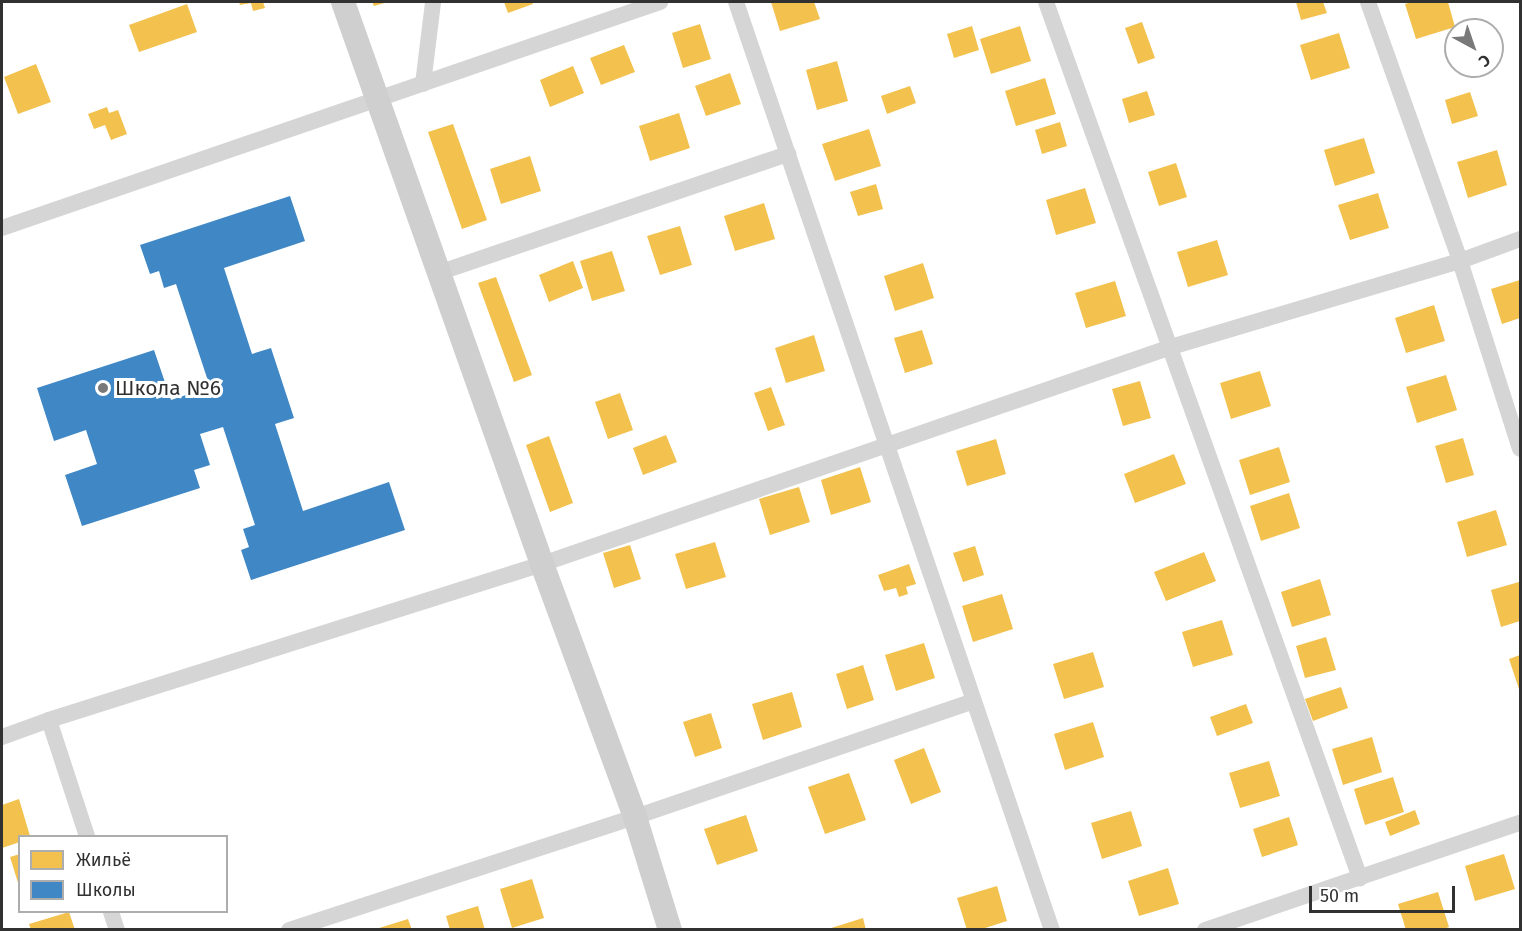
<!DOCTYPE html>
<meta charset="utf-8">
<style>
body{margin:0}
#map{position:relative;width:1522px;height:931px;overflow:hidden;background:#fff;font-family:"Fira Sans",sans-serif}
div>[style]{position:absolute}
.homes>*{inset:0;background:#f2c14e}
.schools>*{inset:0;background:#3f88c5}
.street>*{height:16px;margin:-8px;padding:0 8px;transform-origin:8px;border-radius:8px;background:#d5d5d5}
.secondary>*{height:24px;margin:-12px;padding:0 12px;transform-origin:12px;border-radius:12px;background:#cfcfcf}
.dots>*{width:16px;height:16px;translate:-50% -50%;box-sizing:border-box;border:3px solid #fff;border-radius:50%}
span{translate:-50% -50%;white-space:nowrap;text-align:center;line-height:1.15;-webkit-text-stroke:6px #fff;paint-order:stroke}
.poi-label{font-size:21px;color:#313131}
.left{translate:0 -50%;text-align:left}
.frame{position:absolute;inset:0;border:3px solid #313131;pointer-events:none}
.legend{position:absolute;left:18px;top:835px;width:210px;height:78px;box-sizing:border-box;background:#fff;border:2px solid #adadad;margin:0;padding:8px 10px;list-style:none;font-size:18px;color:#313131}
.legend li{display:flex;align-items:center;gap:12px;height:30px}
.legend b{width:30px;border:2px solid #adadad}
.north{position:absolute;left:1444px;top:18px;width:60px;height:60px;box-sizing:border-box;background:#fff;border:2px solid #adadad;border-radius:50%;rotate:140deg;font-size:16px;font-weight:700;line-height:24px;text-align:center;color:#313131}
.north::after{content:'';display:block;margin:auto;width:21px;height:27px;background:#797979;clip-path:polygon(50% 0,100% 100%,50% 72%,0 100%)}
.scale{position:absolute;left:1309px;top:886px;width:146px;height:27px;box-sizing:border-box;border:3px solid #313131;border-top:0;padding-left:8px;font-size:18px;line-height:21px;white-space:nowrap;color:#313131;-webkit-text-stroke:4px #fff;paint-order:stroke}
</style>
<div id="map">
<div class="homes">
<i style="clip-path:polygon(239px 2px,263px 2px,265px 8px,253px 11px,251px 3px,240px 5px)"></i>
<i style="clip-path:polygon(372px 2px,388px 2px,374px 6px)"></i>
<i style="clip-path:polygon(504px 2px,532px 2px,533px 4px,508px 13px)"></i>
<i style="clip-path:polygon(771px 2px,814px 2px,820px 19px,780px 31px)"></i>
<i style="clip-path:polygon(1296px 2px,1323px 2px,1327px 13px,1301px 20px)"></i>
<i style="clip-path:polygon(1412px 2px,1448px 2px,1455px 27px,1416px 39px,1405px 4px)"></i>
<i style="clip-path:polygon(187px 4px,197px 32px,139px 52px,129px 25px)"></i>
<i style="clip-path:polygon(1142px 22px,1155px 58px,1138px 64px,1125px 28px)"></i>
<i style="clip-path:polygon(700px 24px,711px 59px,683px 68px,672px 33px)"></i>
<i style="clip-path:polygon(972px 26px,979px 50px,954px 58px,947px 34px)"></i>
<i style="clip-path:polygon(1020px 26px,1031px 61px,991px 74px,980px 39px)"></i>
<i style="clip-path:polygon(1339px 33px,1350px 68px,1311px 80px,1300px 45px)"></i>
<i style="clip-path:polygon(624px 45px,635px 72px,601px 85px,590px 58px)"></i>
<i style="clip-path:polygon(837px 61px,848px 101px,817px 110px,806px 70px)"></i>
<i style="clip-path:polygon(36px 64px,51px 102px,18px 114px,4px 77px)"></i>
<i style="clip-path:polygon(573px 66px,584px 93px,550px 107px,540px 80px)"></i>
<i style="clip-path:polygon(730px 73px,741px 104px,706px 116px,695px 86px)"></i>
<i style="clip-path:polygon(1045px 78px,1056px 114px,1016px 126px,1005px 91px)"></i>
<i style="clip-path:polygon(910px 86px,916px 103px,887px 114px,881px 96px)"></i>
<i style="clip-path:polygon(1147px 91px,1155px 115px,1129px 123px,1122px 99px)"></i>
<i style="clip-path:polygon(1470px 92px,1478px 116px,1452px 124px,1445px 100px)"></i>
<i style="clip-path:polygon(107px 107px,109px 113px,118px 110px,127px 134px,111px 140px,105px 125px,94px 129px,88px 114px)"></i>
<i style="clip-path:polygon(679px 113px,690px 148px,650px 161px,639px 126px)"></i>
<i style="clip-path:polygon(1060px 122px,1067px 146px,1042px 154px,1035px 130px)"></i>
<i style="clip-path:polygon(453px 124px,487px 220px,462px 229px,428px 132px)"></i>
<i style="clip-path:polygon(869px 129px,881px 166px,835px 181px,822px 144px)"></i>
<i style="clip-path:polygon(1364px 138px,1375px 173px,1335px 186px,1324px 150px)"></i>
<i style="clip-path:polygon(1497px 150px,1507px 185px,1468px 198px,1457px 162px)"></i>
<i style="clip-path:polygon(530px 156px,541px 191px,501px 204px,490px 169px)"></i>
<i style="clip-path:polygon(1176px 163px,1187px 197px,1159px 206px,1148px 172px)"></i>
<i style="clip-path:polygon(876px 184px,883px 209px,858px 216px,850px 192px)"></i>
<i style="clip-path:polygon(1085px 188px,1096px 223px,1056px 235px,1046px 200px)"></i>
<i style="clip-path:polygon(1378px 193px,1389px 228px,1350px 240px,1338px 205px)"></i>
<i style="clip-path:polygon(764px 203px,775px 239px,735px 251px,724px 216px)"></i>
<i style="clip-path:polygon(680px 226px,692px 265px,660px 275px,647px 236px)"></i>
<i style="clip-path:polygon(1217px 240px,1228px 275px,1188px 287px,1177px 252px)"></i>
<i style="clip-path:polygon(612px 251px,625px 291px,592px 301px,580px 261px)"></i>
<i style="clip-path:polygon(573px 261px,583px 288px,549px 302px,539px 275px)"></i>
<i style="clip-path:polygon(923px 263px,934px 298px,895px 311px,884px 276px)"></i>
<i style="clip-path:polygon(496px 277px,532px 375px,514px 382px,478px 283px)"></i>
<i style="clip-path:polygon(1520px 280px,1520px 318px,1502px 324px,1491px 289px)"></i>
<i style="clip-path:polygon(1115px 281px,1126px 316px,1086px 328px,1075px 293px)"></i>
<i style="clip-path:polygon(1434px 305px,1445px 341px,1406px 353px,1395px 318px)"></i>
<i style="clip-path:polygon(922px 330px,933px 364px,905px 373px,894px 338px)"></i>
<i style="clip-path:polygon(814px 335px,825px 371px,786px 383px,775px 348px)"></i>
<i style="clip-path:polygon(1260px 371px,1271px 406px,1231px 419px,1220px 383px)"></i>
<i style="clip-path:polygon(1446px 375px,1457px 410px,1417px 423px,1406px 387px)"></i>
<i style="clip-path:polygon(1140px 381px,1151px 418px,1123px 426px,1112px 389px)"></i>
<i style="clip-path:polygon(771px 387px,785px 425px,768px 431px,754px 393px)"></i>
<i style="clip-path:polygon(620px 393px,633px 430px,608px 439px,595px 402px)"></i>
<i style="clip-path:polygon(666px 435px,677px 462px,643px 475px,633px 448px)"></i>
<i style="clip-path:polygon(549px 436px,573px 503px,550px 512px,526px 445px)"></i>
<i style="clip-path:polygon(1463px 438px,1474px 475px,1446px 483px,1435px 446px)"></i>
<i style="clip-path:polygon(996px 439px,1006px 474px,967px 486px,956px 451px)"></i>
<i style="clip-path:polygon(1279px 447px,1290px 482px,1250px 495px,1239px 460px)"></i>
<i style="clip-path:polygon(1174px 454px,1186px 484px,1135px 503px,1124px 474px)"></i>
<i style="clip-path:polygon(860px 467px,871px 502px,831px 515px,821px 480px)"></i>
<i style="clip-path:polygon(799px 487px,810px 522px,770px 535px,759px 499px)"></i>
<i style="clip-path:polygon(1289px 493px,1300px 528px,1261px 541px,1250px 506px)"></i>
<i style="clip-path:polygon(1496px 510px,1507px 545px,1467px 557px,1457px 522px)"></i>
<i style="clip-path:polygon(715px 542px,726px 577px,686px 589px,675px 554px)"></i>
<i style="clip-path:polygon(630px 545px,641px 579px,614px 588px,603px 553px)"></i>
<i style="clip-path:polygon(975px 546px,984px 575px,963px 582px,953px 553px)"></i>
<i style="clip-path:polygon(1204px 552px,1216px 581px,1166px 601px,1154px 572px)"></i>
<i style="clip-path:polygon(909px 564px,916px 584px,906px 587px,908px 594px,899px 597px,896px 588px,884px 591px,878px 575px)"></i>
<i style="clip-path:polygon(1320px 579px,1331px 615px,1292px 627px,1281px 592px)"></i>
<i style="clip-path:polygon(1519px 582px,1520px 621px,1501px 627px,1491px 590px)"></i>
<i style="clip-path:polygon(1002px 594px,1013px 629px,973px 642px,962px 606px)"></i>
<i style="clip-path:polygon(1222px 620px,1233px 655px,1193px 667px,1182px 632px)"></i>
<i style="clip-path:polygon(1326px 637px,1336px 670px,1305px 678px,1296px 646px)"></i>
<i style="clip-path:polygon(924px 643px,935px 678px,896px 691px,885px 655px)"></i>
<i style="clip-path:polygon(1093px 652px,1104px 687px,1064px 699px,1053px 664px)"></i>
<i style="clip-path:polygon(1520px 655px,1520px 692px,1509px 659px)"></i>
<i style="clip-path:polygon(863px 665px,874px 700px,847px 709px,836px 674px)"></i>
<i style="clip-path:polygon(1341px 687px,1348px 708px,1313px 721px,1305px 699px)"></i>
<i style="clip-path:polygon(792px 692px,802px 727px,763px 740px,752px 704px)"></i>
<i style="clip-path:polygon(1246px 704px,1253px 723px,1217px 736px,1210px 717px)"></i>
<i style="clip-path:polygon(711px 713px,722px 748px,695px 757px,683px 722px)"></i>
<i style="clip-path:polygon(1093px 722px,1104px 757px,1065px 770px,1054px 734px)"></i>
<i style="clip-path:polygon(1372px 737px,1382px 772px,1343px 785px,1332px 749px)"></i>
<i style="clip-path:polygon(924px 748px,941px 792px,911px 804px,894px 760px)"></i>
<i style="clip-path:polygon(1269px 761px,1280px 796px,1240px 808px,1229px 773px)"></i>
<i style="clip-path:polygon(849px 773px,866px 820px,825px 834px,808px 787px)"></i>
<i style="clip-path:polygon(1393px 777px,1404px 812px,1365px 825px,1354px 789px)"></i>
<i style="clip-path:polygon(19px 799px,30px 836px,20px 836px,20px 842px,2px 848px,2px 805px)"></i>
<i style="clip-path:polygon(1415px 810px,1420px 824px,1390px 836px,1385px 822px)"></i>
<i style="clip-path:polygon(1131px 811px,1142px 846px,1102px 859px,1091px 823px)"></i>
<i style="clip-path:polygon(746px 815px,758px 851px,717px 865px,704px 829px)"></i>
<i style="clip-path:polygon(1289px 817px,1298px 845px,1262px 857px,1253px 829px)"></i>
<i style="clip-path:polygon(20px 854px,20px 886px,19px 886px,10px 857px)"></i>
<i style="clip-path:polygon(1504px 854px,1515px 889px,1475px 901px,1465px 866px)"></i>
<i style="clip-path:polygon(1168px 868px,1179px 904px,1139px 916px,1128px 881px)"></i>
<i style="clip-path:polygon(532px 879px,544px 918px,512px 928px,500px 889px)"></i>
<i style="clip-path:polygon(997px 886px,1007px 921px,979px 930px,967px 930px,957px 898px)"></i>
<i style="clip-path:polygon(1438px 892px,1449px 927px,1441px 930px,1406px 930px,1398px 904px)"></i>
<i style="clip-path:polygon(478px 906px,485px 930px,450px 930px,446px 916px)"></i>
<i style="clip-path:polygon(69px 912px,75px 930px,31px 930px,29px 924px)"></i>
<i style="clip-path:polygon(863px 918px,866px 930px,828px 930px,828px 929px)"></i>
<i style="clip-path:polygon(408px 919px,412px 930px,376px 930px,376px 929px)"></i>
</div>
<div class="schools">
<i style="clip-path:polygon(290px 196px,305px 241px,224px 268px,252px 354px,271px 348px,294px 418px,275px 424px,303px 511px,389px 482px,405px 530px,251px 580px,241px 550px,249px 547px,243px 529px,255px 525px,223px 427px,200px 434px,210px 465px,194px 470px,200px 488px,82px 526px,65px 475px,97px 464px,86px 430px,54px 441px,37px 388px,154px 350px,171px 400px,210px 387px,176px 284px,164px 288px,159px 271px,150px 274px,140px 245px)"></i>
</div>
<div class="street">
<i style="left:736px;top:2px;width:980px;rotate:71.2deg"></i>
<i style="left:1046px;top:2px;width:931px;rotate:70.28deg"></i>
<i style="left:1368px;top:2px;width:275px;rotate:70.4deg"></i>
<i style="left:1460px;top:261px;width:197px;rotate:72.3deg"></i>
<i style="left:423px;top:84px;width:83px;rotate:-83deg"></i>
<i style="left:2px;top:228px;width:696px;rotate:-18.96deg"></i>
<i style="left:441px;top:272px;width:367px;rotate:-18.8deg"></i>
<i style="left:49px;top:720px;width:517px;rotate:-17.56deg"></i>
<i style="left:542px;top:564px;width:665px;rotate:-19.03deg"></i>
<i style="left:1171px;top:347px;width:302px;rotate:-16.6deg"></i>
<i style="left:1460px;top:261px;width:64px;rotate:-20.1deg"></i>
<i style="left:2px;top:737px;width:50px;rotate:-19.9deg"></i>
<i style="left:49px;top:720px;width:122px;rotate:71.9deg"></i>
<i style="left:111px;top:912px;width:19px;rotate:72deg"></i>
<i style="left:289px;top:930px;width:364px;rotate:-18.1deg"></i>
<i style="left:635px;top:817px;width:357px;rotate:-18.9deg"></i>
<i style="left:1205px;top:930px;width:333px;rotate:-18.8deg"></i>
</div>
<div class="secondary">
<i style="left:343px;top:2px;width:596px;rotate:70.5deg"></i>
<i style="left:542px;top:564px;width:270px;rotate:69.8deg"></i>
<i style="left:635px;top:817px;width:118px;rotate:72.8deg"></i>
</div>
<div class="dots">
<i style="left:103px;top:388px;background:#797979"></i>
</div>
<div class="poi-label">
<span class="left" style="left:115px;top:388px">Школа №6</span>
</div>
<div class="frame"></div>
<ul class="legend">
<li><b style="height:16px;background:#f2c14e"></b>Жильё</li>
<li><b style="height:16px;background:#3f88c5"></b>Школы</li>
</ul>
<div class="north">С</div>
<div class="scale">50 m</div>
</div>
